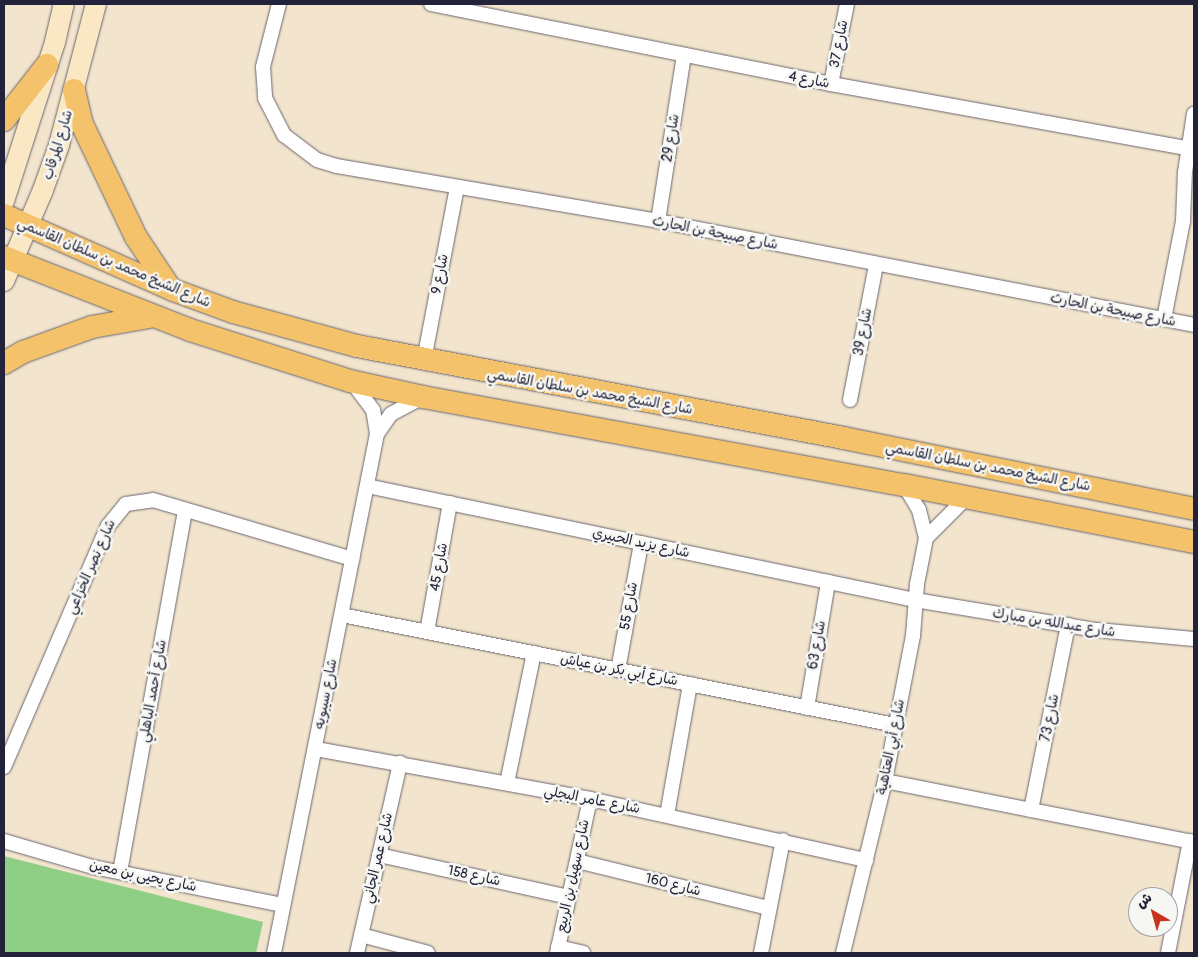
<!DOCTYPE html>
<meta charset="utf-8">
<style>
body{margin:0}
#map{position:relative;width:1198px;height:957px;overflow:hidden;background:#f2e4cd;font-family:Pangolin,"Playpen Sans Arabic",sans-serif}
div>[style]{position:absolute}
.green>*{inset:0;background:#8ece85}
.roads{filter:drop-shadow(0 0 1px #6b666e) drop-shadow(0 0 1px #6b666e)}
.minor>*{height:14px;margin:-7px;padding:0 7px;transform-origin:7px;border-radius:7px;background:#fff}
.secondary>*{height:20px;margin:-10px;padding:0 10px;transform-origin:10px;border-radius:10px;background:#fae7c3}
.primary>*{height:22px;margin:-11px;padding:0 11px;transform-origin:11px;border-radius:11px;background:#f3c26a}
span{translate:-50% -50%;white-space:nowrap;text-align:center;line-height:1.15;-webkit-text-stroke:5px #f6f6f2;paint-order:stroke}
.street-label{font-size:14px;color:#22223b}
.frame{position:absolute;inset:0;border:5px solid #22223b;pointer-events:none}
.north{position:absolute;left:1128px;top:887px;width:50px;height:50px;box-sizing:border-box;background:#f6f6f2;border:1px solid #a1a1a9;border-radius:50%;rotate:322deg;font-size:14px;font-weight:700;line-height:20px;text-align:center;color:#22223b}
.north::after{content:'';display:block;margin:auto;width:18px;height:22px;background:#c8321e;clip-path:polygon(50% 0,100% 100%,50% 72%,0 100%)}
</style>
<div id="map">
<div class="green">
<i style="clip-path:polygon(4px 856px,263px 922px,256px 953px,4px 953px)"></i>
</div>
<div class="roads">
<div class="minor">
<i style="left:279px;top:4px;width:65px;rotate:104.3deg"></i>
<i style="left:263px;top:67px;width:31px;rotate:86deg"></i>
<i style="left:265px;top:98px;width:42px;rotate:62.8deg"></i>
<i style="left:284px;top:135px;width:41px;rotate:37.1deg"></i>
<i style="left:317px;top:160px;width:21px;rotate:17deg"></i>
<i style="left:337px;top:166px;width:326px;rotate:9.7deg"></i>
<i style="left:658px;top:221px;width:546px;rotate:10.98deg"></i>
<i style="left:431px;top:4px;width:408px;rotate:11.3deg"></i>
<i style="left:831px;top:84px;width:363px;rotate:10.2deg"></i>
<i style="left:831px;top:84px;width:82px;rotate:-78.7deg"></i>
<i style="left:658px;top:221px;width:168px;rotate:-81.1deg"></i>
<i style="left:1164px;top:319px;width:100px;rotate:-79deg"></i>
<i style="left:1183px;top:221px;width:49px;rotate:-87.7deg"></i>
<i style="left:1185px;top:172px;width:59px;rotate:-81.2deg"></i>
<i style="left:424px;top:360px;width:176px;rotate:-79.2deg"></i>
<i style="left:850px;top:400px;width:137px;rotate:-79.1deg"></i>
<i style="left:377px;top:434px;width:24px;rotate:-55deg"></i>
<i style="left:391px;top:414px;width:34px;rotate:-28deg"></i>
<i style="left:367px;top:486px;width:560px;rotate:11.75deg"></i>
<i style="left:915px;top:600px;width:184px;rotate:9.4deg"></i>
<i style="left:1097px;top:630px;width:97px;rotate:5.3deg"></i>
<i style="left:926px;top:538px;width:58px;rotate:-45deg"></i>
<i style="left:342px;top:615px;width:564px;rotate:11.25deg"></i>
<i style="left:427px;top:632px;width:131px;rotate:-79.9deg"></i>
<i style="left:618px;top:670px;width:129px;rotate:-79.7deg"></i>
<i style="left:807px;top:708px;width:128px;rotate:-80.5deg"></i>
<i style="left:316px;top:749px;width:279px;rotate:10.3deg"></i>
<i style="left:590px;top:799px;width:283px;rotate:12.5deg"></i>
<i style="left:4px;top:767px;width:262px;rotate:-66.7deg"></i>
<i style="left:108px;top:526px;width:28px;rotate:-51deg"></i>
<i style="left:126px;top:504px;width:27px;rotate:-8deg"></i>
<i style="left:153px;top:500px;width:208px;rotate:16.5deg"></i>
<i style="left:885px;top:781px;width:315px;rotate:11.2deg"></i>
<i style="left:507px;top:783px;width:133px;rotate:-78.3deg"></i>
<i style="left:1031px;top:810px;width:189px;rotate:-78.7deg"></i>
<i style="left:667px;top:815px;width:133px;rotate:-80deg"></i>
<i style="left:4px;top:841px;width:93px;rotate:16.3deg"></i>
<i style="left:93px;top:867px;width:194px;rotate:11.3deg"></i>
<i style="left:379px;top:855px;width:195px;rotate:12.5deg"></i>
<i style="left:577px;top:861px;width:198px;rotate:13.8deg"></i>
<i style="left:120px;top:872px;width:368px;rotate:-79.8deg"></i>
<i style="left:361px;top:935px;width:69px;rotate:15deg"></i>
<i style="left:558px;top:947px;width:26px;rotate:13deg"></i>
<i style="left:274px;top:953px;width:529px;rotate:-78.78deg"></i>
<i style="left:377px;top:434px;width:24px;rotate:-99deg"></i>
<i style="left:373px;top:410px;width:35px;rotate:-127deg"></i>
<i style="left:357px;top:953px;width:195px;rotate:-77.2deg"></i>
<i style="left:557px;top:953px;width:157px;rotate:-77.9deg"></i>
<i style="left:761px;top:953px;width:115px;rotate:-79deg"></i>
<i style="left:843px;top:953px;width:177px;rotate:-76.3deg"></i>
<i style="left:885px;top:781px;width:148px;rotate:-79.1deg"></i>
<i style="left:913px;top:636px;width:52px;rotate:-85.6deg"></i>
<i style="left:917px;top:584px;width:47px;rotate:-78.9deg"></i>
<i style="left:926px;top:538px;width:29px;rotate:-104deg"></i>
<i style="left:919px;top:510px;width:29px;rotate:-121deg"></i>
<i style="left:1168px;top:953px;width:114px;rotate:-78.9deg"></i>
</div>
<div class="secondary">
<i style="left:4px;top:201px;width:167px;rotate:-72.2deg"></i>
<i style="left:55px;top:42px;width:39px;rotate:-77deg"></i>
<i style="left:4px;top:281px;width:99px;rotate:-66.8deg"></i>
<i style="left:43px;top:190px;width:48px;rotate:-70.4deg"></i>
<i style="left:59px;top:145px;width:146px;rotate:-75.3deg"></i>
</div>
<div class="primary">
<i style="left:74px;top:90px;width:35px;rotate:77deg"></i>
<i style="left:82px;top:124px;width:125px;rotate:64.5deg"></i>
<i style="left:136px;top:237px;width:61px;rotate:56.3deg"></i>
<i style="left:4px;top:120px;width:70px;rotate:-52deg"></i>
<i style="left:4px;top:215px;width:185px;rotate:23.9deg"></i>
<i style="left:173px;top:290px;width:64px;rotate:20.1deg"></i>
<i style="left:233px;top:312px;width:129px;rotate:15.3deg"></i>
<i style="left:357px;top:346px;width:495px;rotate:10.7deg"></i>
<i style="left:843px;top:438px;width:358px;rotate:11.4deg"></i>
<i style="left:4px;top:257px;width:200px;rotate:21.4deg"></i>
<i style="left:190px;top:330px;width:168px;rotate:17.7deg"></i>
<i style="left:350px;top:381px;width:75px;rotate:12.4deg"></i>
<i style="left:423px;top:397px;width:489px;rotate:10.4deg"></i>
<i style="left:904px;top:485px;width:296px;rotate:11.1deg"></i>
<i style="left:4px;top:363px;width:22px;rotate:-30deg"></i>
<i style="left:23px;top:352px;width:73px;rotate:-19.9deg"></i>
<i style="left:92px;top:327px;width:58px;rotate:-10deg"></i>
</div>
</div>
<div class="street-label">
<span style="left:839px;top:44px;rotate:-79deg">شارع 37</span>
<span style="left:809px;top:80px;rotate:11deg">شارع 4</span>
<span style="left:671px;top:138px;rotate:-81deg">شارع 29</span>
<span style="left:58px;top:145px;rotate:-73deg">شارع المرقاب</span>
<span style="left:715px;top:233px;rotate:11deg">شارع صبيحة بن الحارث</span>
<span style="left:114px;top:263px;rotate:23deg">شارع الشيخ محمد بن سلطان القاسمي</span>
<span style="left:440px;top:274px;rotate:-79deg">شارع 9</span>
<span style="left:1113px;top:310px;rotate:11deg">شارع صبيحة بن الحارث</span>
<span style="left:863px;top:332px;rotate:-79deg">شارع 39</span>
<span style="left:590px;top:392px;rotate:10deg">شارع الشيخ محمد بن سلطان القاسمي</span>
<span style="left:988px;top:467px;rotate:11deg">شارع الشيخ محمد بن سلطان القاسمي</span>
<span style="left:641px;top:543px;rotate:12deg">شارع يزيد الحبيري</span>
<span style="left:91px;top:567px;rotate:-66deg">شارع نصر الخزاعي</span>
<span style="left:439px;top:567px;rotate:-80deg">شارع 45</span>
<span style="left:629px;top:606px;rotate:-80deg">شارع 55</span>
<span style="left:1054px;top:623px;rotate:9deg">شارع عبدالله بن مبارك</span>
<span style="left:817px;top:645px;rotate:-80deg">شارع 63</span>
<span style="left:619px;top:670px;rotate:11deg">شارع أبي بكر بن عياش</span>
<span style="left:153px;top:691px;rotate:-80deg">شارع أحمد الباهلي</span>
<span style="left:326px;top:694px;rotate:-79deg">شارع سيبويه</span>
<span style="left:1050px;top:718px;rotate:-79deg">شارع 73</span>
<span style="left:891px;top:747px;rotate:-79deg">شارع أبي العتاهية</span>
<span style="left:592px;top:800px;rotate:11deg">شارع عامر البجلي</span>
<span style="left:378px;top:858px;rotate:-77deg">شارع عمر الجاني</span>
<span style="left:143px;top:876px;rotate:12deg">شارع يحيى بن معين</span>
<span style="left:474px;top:876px;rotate:12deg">شارع 158</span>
<span style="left:573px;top:876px;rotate:-78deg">شارع سهيل بن الربيع</span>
<span style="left:673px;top:885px;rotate:14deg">شارع 160</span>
</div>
<div class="frame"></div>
<div class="north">ش</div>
</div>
